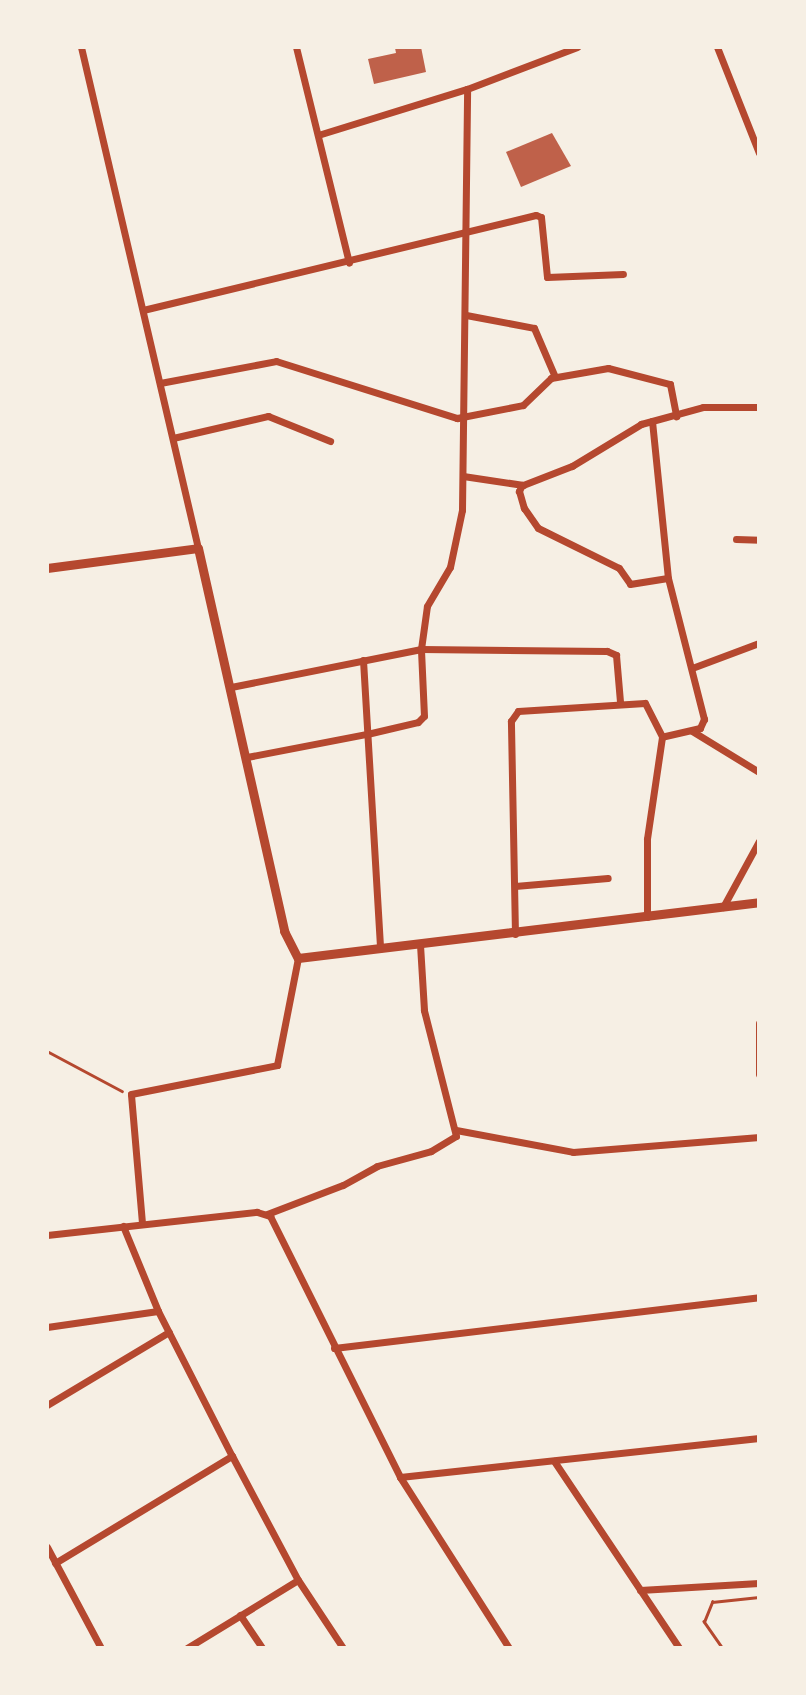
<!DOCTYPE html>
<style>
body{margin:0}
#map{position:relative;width:806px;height:1695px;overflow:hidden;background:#f6efe4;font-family:"Archivo Narrow",sans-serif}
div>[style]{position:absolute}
.building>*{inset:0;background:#bf614a}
.path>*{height:2.5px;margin:-1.25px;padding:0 1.25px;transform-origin:1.25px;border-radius:1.25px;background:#b5482f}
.minor>*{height:7px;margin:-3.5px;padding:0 3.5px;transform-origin:3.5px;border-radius:3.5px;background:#b5482f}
.tertiary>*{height:9px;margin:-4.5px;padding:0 4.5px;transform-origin:4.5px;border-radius:4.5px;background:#b5482f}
span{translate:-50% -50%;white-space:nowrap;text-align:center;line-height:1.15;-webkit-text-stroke:5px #f6efe4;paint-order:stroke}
.frame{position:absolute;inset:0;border:49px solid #f6efe4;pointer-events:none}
</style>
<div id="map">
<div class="building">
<i style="clip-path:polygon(421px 47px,426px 72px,374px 84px,368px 59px,396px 53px,395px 48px)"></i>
<i style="clip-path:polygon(552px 133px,571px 166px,521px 187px,506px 152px)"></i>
</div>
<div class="path">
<i style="left:47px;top:1051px;width:85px;rotate:28.1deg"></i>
<i style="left:722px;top:1648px;width:32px;rotate:-125deg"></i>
<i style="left:704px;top:1622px;width:22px;rotate:-68deg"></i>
<i style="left:712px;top:1602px;width:47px;rotate:-6.1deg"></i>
</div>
<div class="minor">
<i style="left:81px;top:47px;width:514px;rotate:76.86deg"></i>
<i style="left:296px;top:47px;width:222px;rotate:76.2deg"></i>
<i style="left:717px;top:47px;width:114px;rotate:68.4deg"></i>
<i style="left:318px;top:135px;width:156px;rotate:-17.2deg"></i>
<i style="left:467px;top:89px;width:118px;rotate:-20.9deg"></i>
<i style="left:143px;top:310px;width:404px;rotate:-13.6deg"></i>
<i style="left:536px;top:215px;width:5px;rotate:22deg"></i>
<i style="left:541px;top:217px;width:60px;rotate:84.3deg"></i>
<i style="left:547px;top:277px;width:76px;rotate:-2.3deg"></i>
<i style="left:466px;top:315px;width:69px;rotate:10.8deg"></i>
<i style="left:534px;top:328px;width:53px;rotate:66.8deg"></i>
<i style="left:160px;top:383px;width:118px;rotate:-10.7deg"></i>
<i style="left:276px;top:361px;width:190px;rotate:17.5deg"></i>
<i style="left:457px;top:418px;width:67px;rotate:-11.1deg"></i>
<i style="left:523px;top:405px;width:39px;rotate:-44deg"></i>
<i style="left:551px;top:378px;width:58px;rotate:-10deg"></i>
<i style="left:608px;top:368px;width:64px;rotate:14.5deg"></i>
<i style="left:670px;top:384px;width:33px;rotate:79deg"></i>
<i style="left:652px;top:421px;width:158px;rotate:84.2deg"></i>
<i style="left:668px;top:578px;width:146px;rotate:75.7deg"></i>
<i style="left:704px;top:719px;width:10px;rotate:114deg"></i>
<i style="left:700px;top:728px;width:39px;rotate:167deg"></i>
<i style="left:173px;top:438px;width:98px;rotate:-13deg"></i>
<i style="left:268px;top:416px;width:67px;rotate:22deg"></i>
<i style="left:463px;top:476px;width:61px;rotate:8.5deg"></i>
<i style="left:523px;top:485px;width:53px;rotate:-21.2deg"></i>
<i style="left:572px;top:466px;width:81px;rotate:-31.3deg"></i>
<i style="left:641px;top:424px;width:64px;rotate:-15.3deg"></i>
<i style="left:703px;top:407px;width:56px"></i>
<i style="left:522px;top:485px;width:7px;rotate:117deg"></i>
<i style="left:519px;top:491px;width:18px;rotate:74deg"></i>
<i style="left:524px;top:508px;width:24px;rotate:55deg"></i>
<i style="left:538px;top:528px;width:90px;rotate:26.3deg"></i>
<i style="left:619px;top:568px;width:19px;rotate:55deg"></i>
<i style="left:630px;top:584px;width:38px;rotate:-9deg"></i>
<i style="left:736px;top:539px;width:23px;rotate:2deg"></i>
<i style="left:363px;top:660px;width:289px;rotate:86.6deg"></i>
<i style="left:692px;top:668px;width:72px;rotate:-20.5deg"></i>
<i style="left:231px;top:687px;width:194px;rotate:-11.3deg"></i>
<i style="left:421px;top:649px;width:186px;rotate:0.6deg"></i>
<i style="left:607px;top:651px;width:10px;rotate:24deg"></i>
<i style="left:616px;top:655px;width:47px;rotate:85.1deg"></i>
<i style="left:692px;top:731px;width:79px;rotate:31.5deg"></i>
<i style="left:247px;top:757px;width:122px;rotate:-10.9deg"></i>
<i style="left:367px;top:734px;width:52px;rotate:-13.2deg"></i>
<i style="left:418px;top:722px;width:8px;rotate:-45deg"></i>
<i style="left:424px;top:716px;width:67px;rotate:-92.6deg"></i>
<i style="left:421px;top:649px;width:43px;rotate:-82.1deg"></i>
<i style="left:427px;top:606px;width:45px;rotate:-59.5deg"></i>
<i style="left:450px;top:567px;width:58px;rotate:-78.1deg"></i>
<i style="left:462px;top:510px;width:421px;rotate:-89.3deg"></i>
<i style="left:515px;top:886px;width:93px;rotate:-4.9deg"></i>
<i style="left:723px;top:907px;width:75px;rotate:-61.4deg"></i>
<i style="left:515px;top:934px;width:213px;rotate:-91.1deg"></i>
<i style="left:511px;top:721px;width:12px;rotate:-55deg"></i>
<i style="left:518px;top:711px;width:127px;rotate:-3.6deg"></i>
<i style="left:645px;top:703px;width:38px;rotate:63deg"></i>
<i style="left:662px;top:737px;width:103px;rotate:98.4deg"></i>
<i style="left:647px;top:839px;width:78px;rotate:90deg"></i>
<i style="left:759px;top:1023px;width:51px;rotate:90deg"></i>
<i style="left:456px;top:1130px;width:119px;rotate:10.6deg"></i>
<i style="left:573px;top:1152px;width:187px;rotate:-4.6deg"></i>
<i style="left:267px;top:1214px;width:81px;rotate:-20.9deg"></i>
<i style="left:343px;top:1185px;width:39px;rotate:-29deg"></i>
<i style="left:377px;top:1166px;width:56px;rotate:-15.5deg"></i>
<i style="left:431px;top:1151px;width:29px;rotate:-31deg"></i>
<i style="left:456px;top:1136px;width:130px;rotate:-104.3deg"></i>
<i style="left:424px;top:1010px;width:66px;rotate:-93.5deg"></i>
<i style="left:142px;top:1223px;width:129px;rotate:-94.9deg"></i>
<i style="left:131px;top:1094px;width:149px;rotate:-11.2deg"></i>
<i style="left:277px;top:1065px;width:109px;rotate:-78.9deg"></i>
<i style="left:123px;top:1226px;width:92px;rotate:67.6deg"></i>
<i style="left:158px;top:1311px;width:163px;rotate:63deg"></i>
<i style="left:232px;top:1456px;width:140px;rotate:62deg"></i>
<i style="left:298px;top:1580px;width:82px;rotate:56.5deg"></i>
<i style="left:47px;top:1235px;width:211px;rotate:-6.3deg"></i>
<i style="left:257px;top:1212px;width:14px;rotate:17deg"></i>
<i style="left:270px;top:1216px;width:292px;rotate:63.5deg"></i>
<i style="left:400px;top:1477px;width:203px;rotate:57.5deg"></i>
<i style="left:47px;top:1327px;width:112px;rotate:-8.2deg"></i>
<i style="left:334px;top:1348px;width:428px;rotate:-6.8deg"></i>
<i style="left:47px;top:1405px;width:142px;rotate:-30.9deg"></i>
<i style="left:554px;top:1461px;width:225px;rotate:56.2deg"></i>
<i style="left:400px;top:1477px;width:361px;rotate:-6.2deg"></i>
<i style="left:47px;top:1547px;width:115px;rotate:61.9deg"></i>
<i style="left:55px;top:1563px;width:207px;rotate:-31.2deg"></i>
<i style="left:640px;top:1590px;width:119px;rotate:-3.4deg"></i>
<i style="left:240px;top:1615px;width:40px;rotate:56deg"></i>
<i style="left:187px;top:1648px;width:130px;rotate:-31.5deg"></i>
</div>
<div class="tertiary">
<i style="left:47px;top:568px;width:152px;rotate:-7.5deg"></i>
<i style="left:198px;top:548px;width:393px;rotate:77.3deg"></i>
<i style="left:284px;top:931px;width:30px;rotate:63deg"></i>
<i style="left:298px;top:958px;width:464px;rotate:-6.9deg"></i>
</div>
<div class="frame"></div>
</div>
